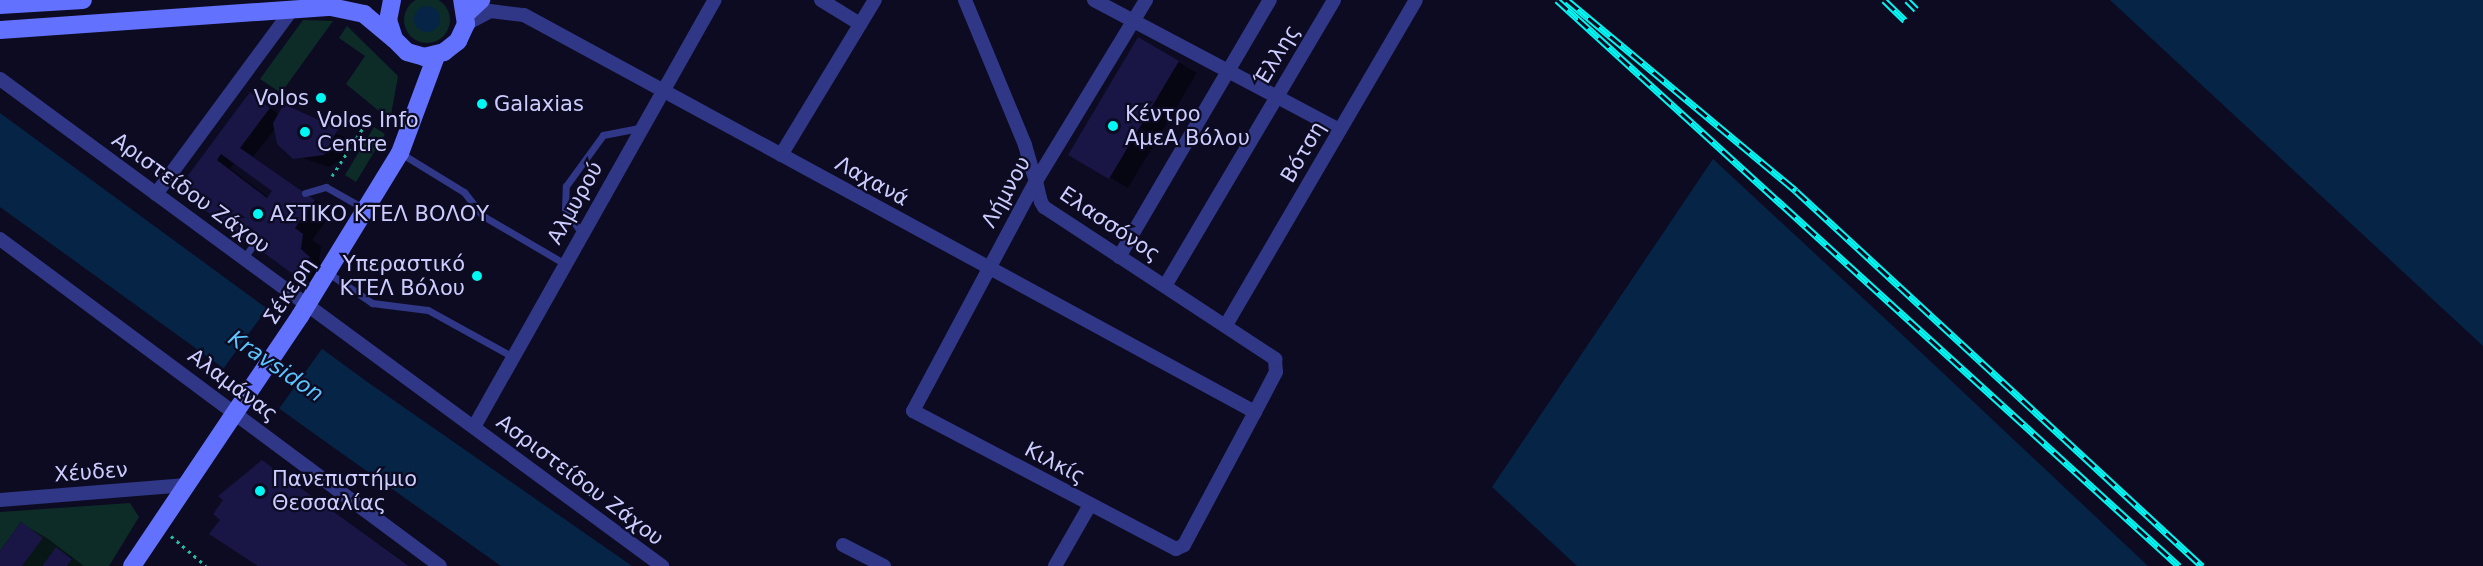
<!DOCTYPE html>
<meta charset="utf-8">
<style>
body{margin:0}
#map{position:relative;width:2483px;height:566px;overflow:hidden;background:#0c0b22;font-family:"DejaVu Sans",sans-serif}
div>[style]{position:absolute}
.green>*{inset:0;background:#0d2c28}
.round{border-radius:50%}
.water>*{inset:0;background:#062546}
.pier>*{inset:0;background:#0c0b22}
.shadow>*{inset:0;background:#0007}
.building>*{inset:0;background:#191545}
.path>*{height:3px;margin-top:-1.5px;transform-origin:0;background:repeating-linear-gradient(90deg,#20bea2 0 3px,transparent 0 7.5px)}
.lane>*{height:7px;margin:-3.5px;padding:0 3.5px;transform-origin:3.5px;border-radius:3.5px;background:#303786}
.street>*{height:14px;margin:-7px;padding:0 7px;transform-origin:7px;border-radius:7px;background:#303786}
.secondary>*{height:18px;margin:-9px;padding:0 9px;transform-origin:9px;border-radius:9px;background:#6371ff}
.rail>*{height:7px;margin-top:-3.5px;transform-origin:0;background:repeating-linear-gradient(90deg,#0c0b22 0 14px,#00f7f3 0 28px);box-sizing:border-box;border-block:2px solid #00f7f3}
.dots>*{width:16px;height:16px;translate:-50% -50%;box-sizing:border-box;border:3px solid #0c0b22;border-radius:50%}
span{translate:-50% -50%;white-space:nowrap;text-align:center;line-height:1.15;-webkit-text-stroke:4.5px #0c0b22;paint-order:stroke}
.street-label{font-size:21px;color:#ccf}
.poi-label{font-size:21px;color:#ccf}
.right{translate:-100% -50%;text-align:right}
.left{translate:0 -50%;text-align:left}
.water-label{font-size:22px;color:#5ac5ff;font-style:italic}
</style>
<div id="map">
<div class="green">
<i class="round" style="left:404px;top:-3px;width:46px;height:46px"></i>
<i style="clip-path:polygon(303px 20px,333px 21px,281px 93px,260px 79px)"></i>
<i style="clip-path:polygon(347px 26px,398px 76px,390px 120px,346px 84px,365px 56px,339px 38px)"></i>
<i style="clip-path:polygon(374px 127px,385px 134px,356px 182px,345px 175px)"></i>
<i style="clip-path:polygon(130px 503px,139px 517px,109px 566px,67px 566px,72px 558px,56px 548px,42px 566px,22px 566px,42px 538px,21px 522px,0 551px,0 512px)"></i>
</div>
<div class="water">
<i style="clip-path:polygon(2110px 0,2483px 0,2483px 346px)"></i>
<i class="round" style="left:414px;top:6px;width:26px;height:26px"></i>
<i style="clip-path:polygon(0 113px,366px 381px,632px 566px,501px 566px,323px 440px,0 207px)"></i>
<i style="clip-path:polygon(1713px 159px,1894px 327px,2148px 566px,1577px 566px,1492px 487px)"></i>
</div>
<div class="pier">
<i style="clip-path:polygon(269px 306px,324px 346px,278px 410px,223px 369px)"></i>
</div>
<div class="shadow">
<i style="clip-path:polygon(1139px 39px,1197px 73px,1128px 188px,1070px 154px)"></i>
<i style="clip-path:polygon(evenodd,250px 94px,280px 115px,351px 139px,346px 156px,329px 167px,285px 152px,276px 127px,253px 157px,333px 212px,312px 240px,321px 246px,319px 261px,327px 268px,316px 286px,180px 189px,250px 94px,235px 162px,274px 191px,269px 198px,230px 168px,235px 162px)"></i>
<i style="clip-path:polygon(262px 462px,280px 473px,410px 566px,261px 566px)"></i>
<i style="clip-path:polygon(22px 524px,47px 538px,84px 566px,0 566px,0 554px)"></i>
</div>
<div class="building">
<i style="clip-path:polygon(1138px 37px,1179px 61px,1109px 179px,1068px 155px)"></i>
<i style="clip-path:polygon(evenodd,250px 92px,270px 108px,240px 148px,315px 200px,295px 228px,303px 234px,301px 249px,310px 257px,297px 277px,177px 190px,250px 92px,221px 154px,272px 191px,267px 198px,217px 160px,221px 154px)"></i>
<i style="clip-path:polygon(284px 104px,338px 129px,324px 155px,293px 159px,277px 144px,273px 123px)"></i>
<i style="clip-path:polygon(262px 460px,409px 566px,258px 566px,209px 534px,220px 520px,213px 514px,223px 500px,218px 496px)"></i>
<i style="clip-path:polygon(21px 522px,43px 538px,22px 566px,0 566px,0 551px)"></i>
<i style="clip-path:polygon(56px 547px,72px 559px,67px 566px,42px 566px)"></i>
</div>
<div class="path">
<i style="left:332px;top:176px;width:70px;rotate:-57.2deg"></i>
<i style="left:566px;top:474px;width:38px;rotate:40deg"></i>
<i style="left:171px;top:536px;width:46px;rotate:40.6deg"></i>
</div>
<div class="lane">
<i style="left:402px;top:154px;width:73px;rotate:31.5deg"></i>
<i style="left:464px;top:192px;width:31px;rotate:52deg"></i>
<i style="left:483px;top:216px;width:95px;rotate:30.3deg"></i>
<i style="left:305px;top:193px;width:22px;rotate:-16deg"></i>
<i style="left:326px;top:187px;width:45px;rotate:29.4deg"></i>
<i style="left:582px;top:234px;width:30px;rotate:-124deg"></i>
<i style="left:565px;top:209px;width:23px;rotate:-88deg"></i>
<i style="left:566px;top:186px;width:63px;rotate:-54deg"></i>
<i style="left:603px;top:135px;width:38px;rotate:-11deg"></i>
<i style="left:244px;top:258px;width:16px;rotate:-55deg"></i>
<i style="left:327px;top:272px;width:55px;rotate:34.6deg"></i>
<i style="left:372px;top:303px;width:56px;rotate:7.1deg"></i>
<i style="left:428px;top:310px;width:97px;rotate:28.9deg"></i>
</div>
<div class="street">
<i style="left:821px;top:0;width:46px;rotate:31.6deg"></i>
<i style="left:965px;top:0;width:157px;rotate:67.5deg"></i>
<i style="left:1025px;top:145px;width:25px;rotate:74deg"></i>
<i style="left:1032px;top:169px;width:13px;rotate:72deg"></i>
<i style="left:1036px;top:181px;width:17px;rotate:77deg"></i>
<i style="left:1040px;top:198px;width:4px;rotate:76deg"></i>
<i style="left:1041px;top:202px;width:6px;rotate:59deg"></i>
<i style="left:1044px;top:207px;width:277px;rotate:33.3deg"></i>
<i style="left:1275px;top:359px;width:13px;rotate:86deg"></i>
<i style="left:1276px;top:372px;width:45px;rotate:117.7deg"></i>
<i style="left:1255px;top:412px;width:151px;rotate:118.1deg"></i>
<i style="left:1184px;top:545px;width:9px;rotate:153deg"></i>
<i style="left:1176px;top:549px;width:297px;rotate:-152.3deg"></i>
<i style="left:913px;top:411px;width:261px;rotate:-61.9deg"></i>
<i style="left:1036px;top:181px;width:212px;rotate:-58.7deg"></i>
<i style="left:1094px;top:0;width:278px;rotate:27.9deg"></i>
<i style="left:466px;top:24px;width:27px;rotate:-28deg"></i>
<i style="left:490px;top:11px;width:34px;rotate:7deg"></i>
<i style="left:524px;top:15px;width:832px;rotate:28.51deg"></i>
<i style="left:0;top:79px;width:822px;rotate:36.34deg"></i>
<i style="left:781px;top:155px;width:181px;rotate:-58.8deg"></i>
<i style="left:156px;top:194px;width:231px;rotate:-53.6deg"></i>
<i style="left:0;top:239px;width:548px;rotate:36.62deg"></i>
<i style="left:1119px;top:257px;width:298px;rotate:-59.6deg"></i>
<i style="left:1165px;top:286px;width:332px;rotate:-59.4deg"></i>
<i style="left:1226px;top:325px;width:376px;rotate:-59.7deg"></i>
<i style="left:474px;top:427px;width:490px;rotate:-60.6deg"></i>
<i style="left:0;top:500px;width:187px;rotate:-4.6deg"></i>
<i style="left:843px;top:545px;width:46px;rotate:27.1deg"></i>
<i style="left:1055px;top:566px;width:70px;rotate:-60.2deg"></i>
</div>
<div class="secondary">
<i style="left:392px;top:0;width:20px;rotate:101deg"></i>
<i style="left:388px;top:20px;width:20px;rotate:72deg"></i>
<i style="left:394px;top:39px;width:18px;rotate:45deg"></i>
<i style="left:407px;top:52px;width:18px;rotate:16deg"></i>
<i style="left:424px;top:57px;width:21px;rotate:-14deg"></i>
<i style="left:444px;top:52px;width:18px;rotate:-38deg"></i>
<i style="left:458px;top:41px;width:19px;rotate:-65deg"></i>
<i style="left:466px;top:24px;width:24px;rotate:-99deg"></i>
<i style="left:0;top:5px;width:83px;rotate:-3.4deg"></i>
<i style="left:466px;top:14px;width:21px;rotate:-43deg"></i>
<i style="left:0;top:30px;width:332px;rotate:-4deg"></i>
<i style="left:331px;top:7px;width:34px;rotate:12deg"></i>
<i style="left:364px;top:14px;width:39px;rotate:40deg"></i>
<i style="left:132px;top:566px;width:301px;rotate:-56.1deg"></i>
<i style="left:300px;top:316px;width:191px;rotate:-58.5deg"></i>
<i style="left:400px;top:153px;width:103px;rotate:-69.6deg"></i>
</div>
<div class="rail">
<i style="left:1557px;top:0;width:841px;rotate:42.3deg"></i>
<i style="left:1567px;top:0;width:298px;rotate:39.8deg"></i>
<i style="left:1796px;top:191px;width:553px;rotate:42.73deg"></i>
<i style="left:1884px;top:0;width:29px;rotate:44deg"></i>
<i style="left:1907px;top:0;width:13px;rotate:45deg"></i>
</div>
<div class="dots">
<i style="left:321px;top:98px;background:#00f7f3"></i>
<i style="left:482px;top:104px;background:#00f7f3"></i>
<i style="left:1113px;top:126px;background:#00f7f3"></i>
<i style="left:305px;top:132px;background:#00f7f3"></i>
<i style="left:258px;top:214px;background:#00f7f3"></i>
<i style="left:477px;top:276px;background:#00f7f3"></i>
<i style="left:260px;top:491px;background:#00f7f3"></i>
</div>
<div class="street-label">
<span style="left:1277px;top:55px;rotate:-59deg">Έλλης</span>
<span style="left:1303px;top:152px;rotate:-60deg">Βότση</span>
<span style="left:872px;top:181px;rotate:29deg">Λαχανά</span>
<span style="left:1006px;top:192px;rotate:-61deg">Λήμνου</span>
<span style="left:191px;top:193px;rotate:36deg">Αριστείδου Ζάχου</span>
<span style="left:575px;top:203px;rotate:-61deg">Αλμυρού</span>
<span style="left:1110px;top:224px;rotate:34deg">Ελασσόνος</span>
<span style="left:289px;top:291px;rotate:-57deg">Σέκερη</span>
<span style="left:233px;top:385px;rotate:37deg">Αλαμάνας</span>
<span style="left:1055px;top:463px;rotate:28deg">Κιλκίς</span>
<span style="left:91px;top:472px;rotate:-4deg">Χέυδεν</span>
<span style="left:580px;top:480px;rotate:37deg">Ασριστείδου Ζάχου</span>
</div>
<div class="poi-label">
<span class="right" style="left:309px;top:98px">Volos</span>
<span class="left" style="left:494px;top:104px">Galaxias</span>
<span class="left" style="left:1125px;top:126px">Κέντρο<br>ΑμεΑ Βόλου</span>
<span class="left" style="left:317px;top:132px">Volos Info<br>Centre</span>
<span class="left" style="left:270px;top:214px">ΑΣΤΙΚΟ ΚΤΕΛ ΒΟΛΟΥ</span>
<span class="right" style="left:465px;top:276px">Υπεραστικό<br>ΚΤΕΛ Βόλου</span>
<span class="left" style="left:272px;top:491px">Πανεπιστήμιο<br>Θεσσαλίας</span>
</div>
<div class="water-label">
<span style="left:276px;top:366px;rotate:34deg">Kravsidon</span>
</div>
</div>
